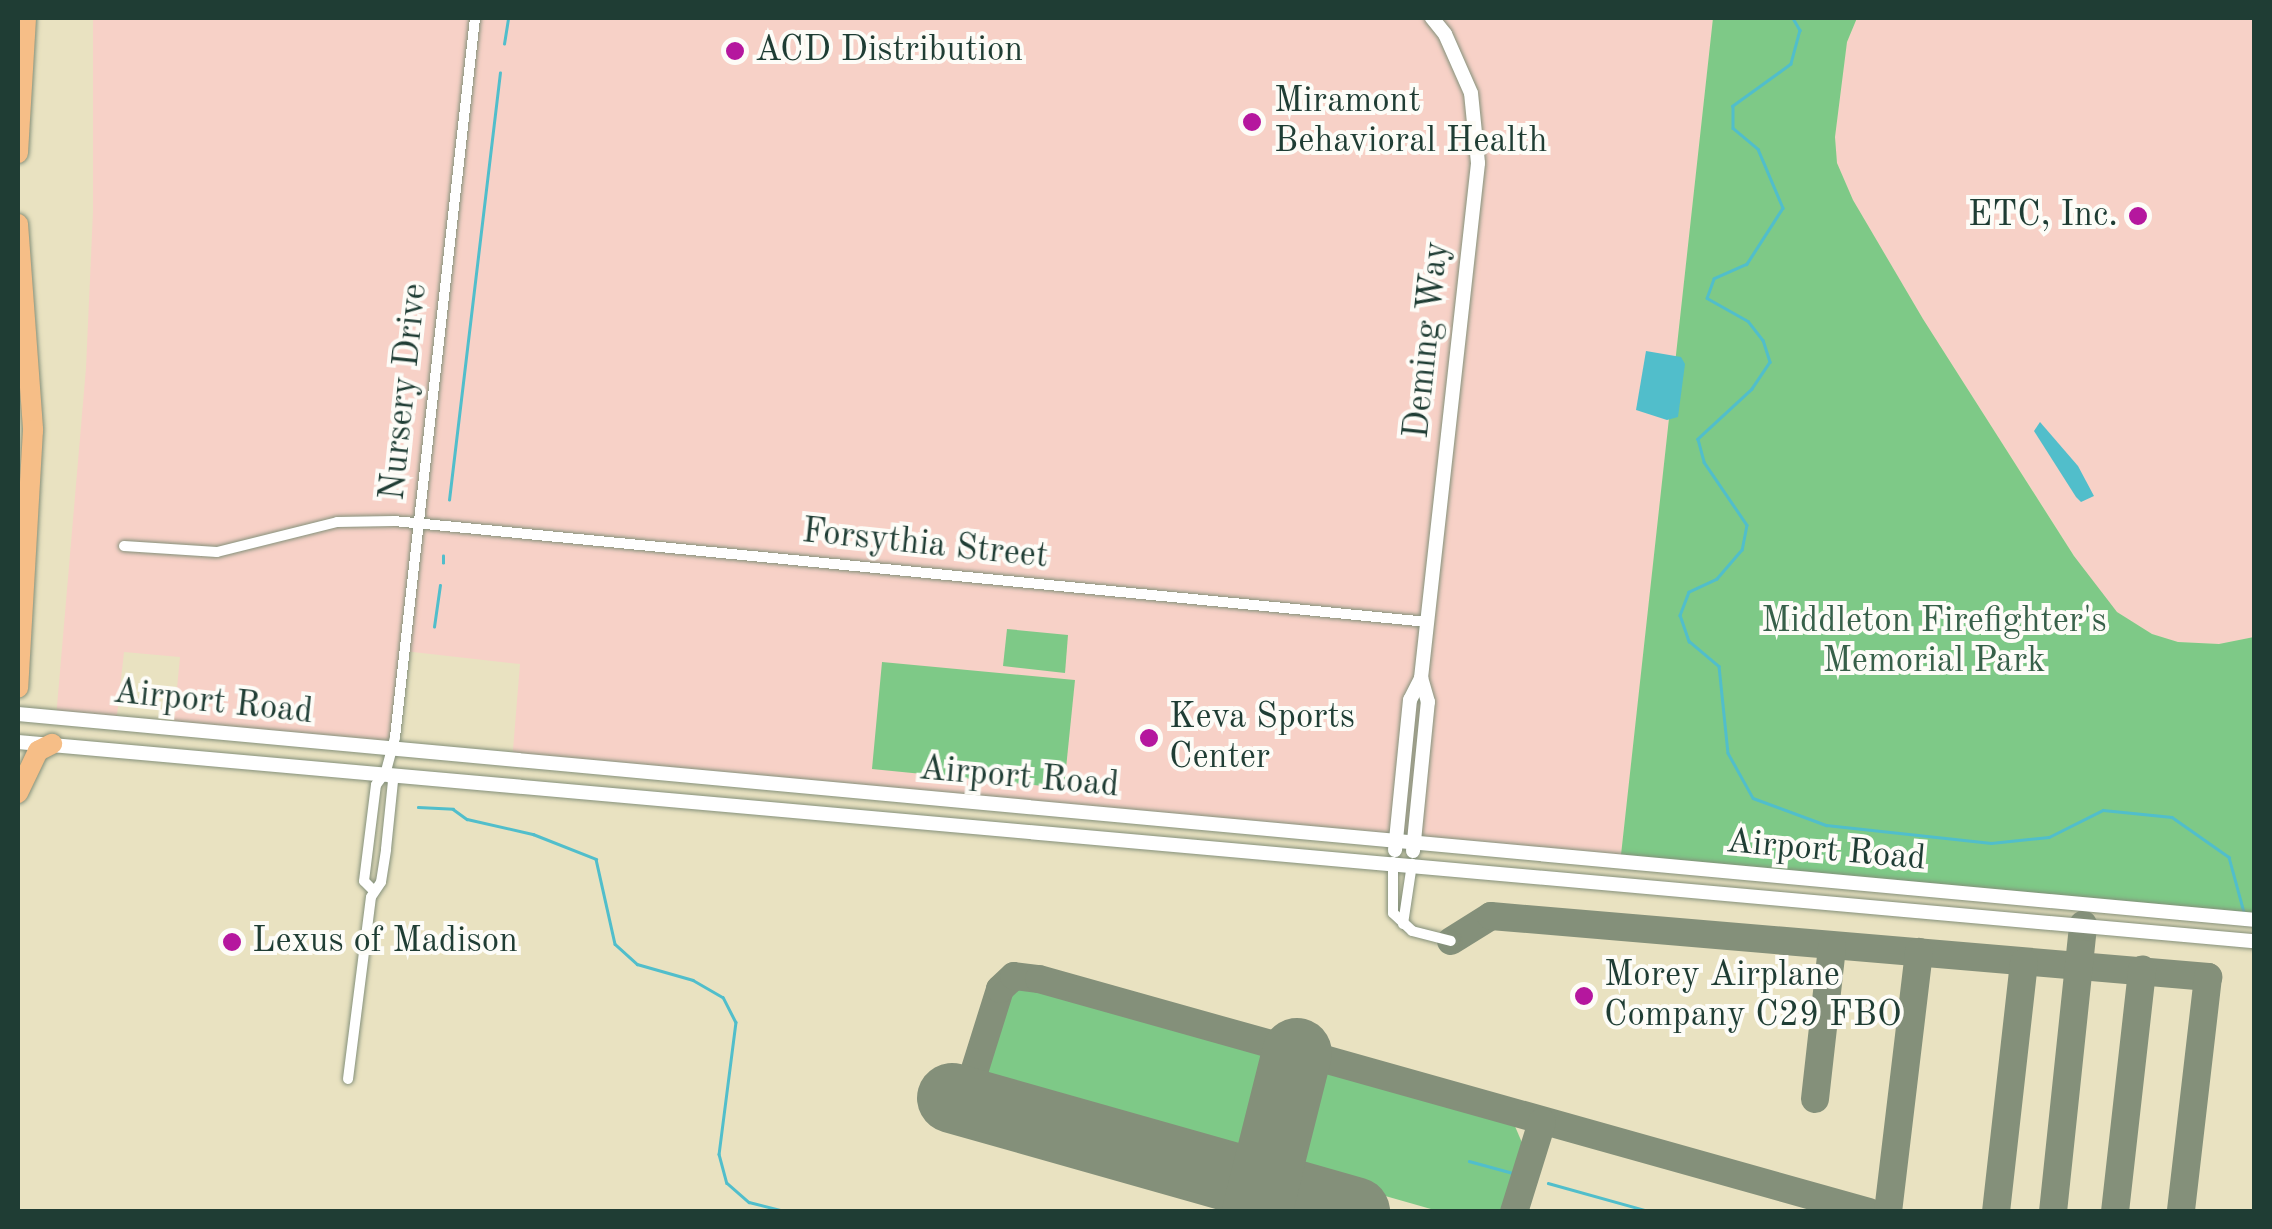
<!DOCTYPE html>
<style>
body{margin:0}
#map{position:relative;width:2272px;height:1229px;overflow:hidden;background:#e9e2c1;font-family:"Old Standard TT",serif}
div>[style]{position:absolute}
.built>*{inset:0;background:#f7d1c7}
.green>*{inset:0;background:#7ec987}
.water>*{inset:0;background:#51becb}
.stream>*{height:2.5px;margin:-1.25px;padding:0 1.25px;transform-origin:1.25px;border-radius:1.25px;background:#51becb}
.taxiway>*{height:28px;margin:-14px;padding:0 14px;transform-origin:14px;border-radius:14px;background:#84907a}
.runway>*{height:70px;margin:-35px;padding:0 35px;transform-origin:35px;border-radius:35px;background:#84907a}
.roads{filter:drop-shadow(0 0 2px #84907a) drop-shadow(0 0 2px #84907a)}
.minor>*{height:10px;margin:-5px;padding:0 5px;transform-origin:5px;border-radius:5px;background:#fff}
.tertiary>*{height:14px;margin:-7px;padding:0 7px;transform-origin:7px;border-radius:7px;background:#fff}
.motorway>*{height:20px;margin:-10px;padding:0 10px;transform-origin:10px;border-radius:10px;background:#f6be87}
.dots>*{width:28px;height:28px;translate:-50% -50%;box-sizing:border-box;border:5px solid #fdfcf7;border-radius:50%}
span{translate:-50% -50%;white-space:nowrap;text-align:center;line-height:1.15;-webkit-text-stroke:8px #fdfcf7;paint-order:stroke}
.poi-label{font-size:35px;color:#1f3d34}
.left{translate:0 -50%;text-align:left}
.right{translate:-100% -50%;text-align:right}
.street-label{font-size:35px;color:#1f3d34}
.park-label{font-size:35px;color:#376049}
.frame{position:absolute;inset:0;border:20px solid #1f3d34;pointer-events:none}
</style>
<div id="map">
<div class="built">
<i style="clip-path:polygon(93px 18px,1713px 18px,1621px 855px,512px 762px,520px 664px,404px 651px,393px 752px,173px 730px,180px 657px,124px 652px,116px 724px,56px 718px,86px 368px,93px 212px)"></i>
<i style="clip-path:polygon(1857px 18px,2254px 18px,2254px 637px,2219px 644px,2178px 642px,2152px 634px,2117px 612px,2095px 588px,1923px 319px,1853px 200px,1837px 163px,1835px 137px,1847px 42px)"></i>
</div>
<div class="green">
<i style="clip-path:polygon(1713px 18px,1857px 18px,1847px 42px,1835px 137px,1837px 163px,1853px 200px,1923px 319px,2074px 556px,2117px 612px,2152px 634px,2178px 642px,2219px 644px,2254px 637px,2254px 914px,1621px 855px)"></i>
<i style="clip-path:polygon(1007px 629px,1068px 635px,1065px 673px,1003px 666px)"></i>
<i style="clip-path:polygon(882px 662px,1075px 680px,1064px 788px,872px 769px)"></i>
<i style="clip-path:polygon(1036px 987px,1265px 1052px,1240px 1156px,996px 1086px,988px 1077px,986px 1063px,1004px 1001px,1016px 988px)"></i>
<i style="clip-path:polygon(1320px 1068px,1514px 1124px,1523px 1145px,1503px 1211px,1438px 1211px,1294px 1170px)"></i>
</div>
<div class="water">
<i style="clip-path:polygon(1646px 351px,1681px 357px,1685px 364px,1678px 417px,1667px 420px,1636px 410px)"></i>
<i style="clip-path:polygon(2040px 422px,2078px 466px,2094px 496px,2081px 502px,2076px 497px,2034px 431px)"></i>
</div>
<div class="stream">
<i style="left:1793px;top:18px;width:14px;rotate:60deg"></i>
<i style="left:1800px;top:30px;width:35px;rotate:105deg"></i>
<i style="left:1791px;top:64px;width:72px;rotate:144.1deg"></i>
<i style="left:1733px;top:106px;width:22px;rotate:90deg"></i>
<i style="left:1733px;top:128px;width:33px;rotate:40deg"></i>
<i style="left:1758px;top:149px;width:64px;rotate:67deg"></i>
<i style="left:1783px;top:208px;width:67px;rotate:122.7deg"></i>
<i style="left:1747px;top:264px;width:36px;rotate:156deg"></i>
<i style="left:1714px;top:279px;width:20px;rotate:110deg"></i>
<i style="left:1707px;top:298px;width:47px;rotate:29.3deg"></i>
<i style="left:1748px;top:321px;width:24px;rotate:52deg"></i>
<i style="left:1763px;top:340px;width:23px;rotate:72deg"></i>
<i style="left:1770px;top:362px;width:32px;rotate:124deg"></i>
<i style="left:1752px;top:389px;width:74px;rotate:137.2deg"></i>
<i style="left:1698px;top:439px;width:24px;rotate:75deg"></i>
<i style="left:1704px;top:462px;width:76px;rotate:55.7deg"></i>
<i style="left:1747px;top:525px;width:25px;rotate:101deg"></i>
<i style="left:1742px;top:550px;width:38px;rotate:131deg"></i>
<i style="left:1717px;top:579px;width:31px;rotate:155deg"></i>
<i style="left:1689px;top:592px;width:25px;rotate:111deg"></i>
<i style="left:1680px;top:615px;width:28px;rotate:71deg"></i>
<i style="left:1689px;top:641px;width:39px;rotate:40deg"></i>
<i style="left:1719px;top:666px;width:87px;rotate:84.1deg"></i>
<i style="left:1728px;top:753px;width:51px;rotate:60.9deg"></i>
<i style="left:1753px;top:798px;width:78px;rotate:20.3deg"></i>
<i style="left:1826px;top:825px;width:166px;rotate:6.2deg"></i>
<i style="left:1991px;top:843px;width:58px;rotate:-5.9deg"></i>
<i style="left:2049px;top:837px;width:60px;rotate:-26.6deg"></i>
<i style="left:2103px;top:810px;width:69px;rotate:5.8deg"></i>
<i style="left:2172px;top:817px;width:70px;rotate:35.1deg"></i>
<i style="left:2229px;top:857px;width:61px;rotate:74.8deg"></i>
<i style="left:504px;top:44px;width:26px;rotate:-81deg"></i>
<i style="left:449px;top:500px;width:430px;rotate:-83.2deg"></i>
<i style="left:443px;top:563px;width:7px;rotate:-90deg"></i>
<i style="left:434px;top:627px;width:42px;rotate:-81.9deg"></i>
<i style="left:418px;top:807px;width:35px;rotate:3deg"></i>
<i style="left:453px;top:809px;width:17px;rotate:36deg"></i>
<i style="left:467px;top:819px;width:68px;rotate:12.8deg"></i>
<i style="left:533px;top:834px;width:68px;rotate:21.6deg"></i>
<i style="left:596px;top:859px;width:87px;rotate:77.4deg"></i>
<i style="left:615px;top:944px;width:30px;rotate:42deg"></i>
<i style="left:637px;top:964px;width:58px;rotate:15.9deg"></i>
<i style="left:693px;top:980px;width:34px;rotate:30deg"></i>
<i style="left:723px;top:997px;width:28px;rotate:63deg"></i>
<i style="left:736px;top:1022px;width:133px;rotate:97.3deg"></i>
<i style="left:719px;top:1154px;width:30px;rotate:75deg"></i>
<i style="left:727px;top:1183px;width:29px;rotate:41deg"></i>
<i style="left:749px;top:1202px;width:40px;rotate:14.4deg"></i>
<i style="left:1469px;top:1161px;width:46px;rotate:15.3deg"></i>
<i style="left:1548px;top:1183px;width:108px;rotate:15.6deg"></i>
</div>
<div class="taxiway">
<i style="left:1451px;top:941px;width:47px;rotate:-32deg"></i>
<i style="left:1491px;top:916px;width:720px;rotate:4.86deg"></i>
<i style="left:2208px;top:977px;width:237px;rotate:96.6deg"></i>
<i style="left:1815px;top:1099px;width:153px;rotate:-83.6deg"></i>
<i style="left:965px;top:1101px;width:117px;rotate:-72.6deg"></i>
<i style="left:1000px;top:989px;width:19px;rotate:-43deg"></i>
<i style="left:1014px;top:976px;width:25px;rotate:7deg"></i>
<i style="left:1039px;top:979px;width:862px;rotate:15.68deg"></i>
<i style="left:1514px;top:1212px;width:94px;rotate:-72.7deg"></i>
<i style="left:1888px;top:1212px;width:262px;rotate:-83.2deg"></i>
<i style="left:1996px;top:1212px;width:251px;rotate:-83.6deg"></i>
<i style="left:2053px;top:1212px;width:289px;rotate:-84deg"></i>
<i style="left:2115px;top:1212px;width:244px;rotate:-83.6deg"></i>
</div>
<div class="runway">
<i style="left:952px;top:1098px;width:419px;rotate:15.8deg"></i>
<i style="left:1257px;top:1212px;width:164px;rotate:-75.9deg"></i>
</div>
<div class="roads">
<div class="minor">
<i style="left:124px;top:546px;width:93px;rotate:3.7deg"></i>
<i style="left:217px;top:552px;width:124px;rotate:-14deg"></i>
<i style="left:337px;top:522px;width:57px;rotate:-1deg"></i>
<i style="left:394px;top:521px;width:1038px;rotate:5.58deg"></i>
<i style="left:1393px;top:862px;width:51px;rotate:90deg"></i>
<i style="left:1393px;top:913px;width:26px;rotate:43deg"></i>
<i style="left:1412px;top:931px;width:40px;rotate:14.4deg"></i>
<i style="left:372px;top:889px;width:11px;rotate:-135deg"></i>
<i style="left:364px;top:881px;width:97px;rotate:-82.9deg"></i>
<i style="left:376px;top:785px;width:17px;rotate:-54deg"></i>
<i style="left:386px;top:771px;width:35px;rotate:-75deg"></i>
<i style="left:395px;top:737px;width:723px;rotate:-83.65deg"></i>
<i style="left:1403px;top:924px;width:61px;rotate:-81.5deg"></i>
<i style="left:348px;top:1079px;width:183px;rotate:-82.8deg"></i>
<i style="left:371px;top:897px;width:18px;rotate:-56deg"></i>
<i style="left:381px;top:882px;width:33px;rotate:-81deg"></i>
<i style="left:386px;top:849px;width:68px;rotate:-84.1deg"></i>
<i style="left:393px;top:781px;width:11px;rotate:-128deg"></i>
</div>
<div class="tertiary">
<i style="left:18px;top:714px;width:2245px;rotate:5.26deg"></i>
<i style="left:18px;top:742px;width:2245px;rotate:5.09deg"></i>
<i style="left:1395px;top:850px;width:151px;rotate:-84.3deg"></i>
<i style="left:1410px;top:700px;width:25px;rotate:-63deg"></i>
<i style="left:1421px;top:678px;width:518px;rotate:-83.68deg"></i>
<i style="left:1478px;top:163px;width:70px;rotate:-95.7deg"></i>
<i style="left:1471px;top:93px;width:64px;rotate:-113.8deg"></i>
<i style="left:1445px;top:34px;width:21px;rotate:-129deg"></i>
<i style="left:1413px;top:851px;width:150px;rotate:-84.3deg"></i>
<i style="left:1428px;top:702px;width:25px;rotate:-106deg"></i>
</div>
<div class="motorway">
<i style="left:18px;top:153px;width:135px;rotate:-86.6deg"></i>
<i style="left:18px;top:224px;width:207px;rotate:85.8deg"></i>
<i style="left:33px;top:430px;width:258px;rotate:93.3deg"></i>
<i style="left:18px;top:793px;width:47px;rotate:-64.5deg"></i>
<i style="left:38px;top:751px;width:16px;rotate:-27deg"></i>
</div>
</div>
<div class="dots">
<i style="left:735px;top:51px;background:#b5179e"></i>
<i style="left:1252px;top:122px;background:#b5179e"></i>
<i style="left:2138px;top:216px;background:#b5179e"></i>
<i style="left:1149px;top:738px;background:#b5179e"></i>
<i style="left:232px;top:942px;background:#b5179e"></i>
<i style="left:1584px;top:996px;background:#b5179e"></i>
</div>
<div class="poi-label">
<span class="left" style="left:755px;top:51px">ACD Distribution</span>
<span class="left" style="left:1274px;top:122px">Miramont<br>Behavioral Health</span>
<span class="right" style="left:2118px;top:216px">ETC, Inc.</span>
<span class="left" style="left:1169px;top:738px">Keva Sports<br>Center</span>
<span class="left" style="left:252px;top:942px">Lexus of Madison</span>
<span class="left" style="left:1604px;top:996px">Morey Airplane<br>Company C29 FBO</span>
</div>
<div class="street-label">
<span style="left:1428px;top:340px;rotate:-84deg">Deming Way</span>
<span style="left:405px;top:392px;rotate:-84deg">Nursery Drive</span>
<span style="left:925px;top:545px;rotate:6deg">Forsythia Street</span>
<span style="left:213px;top:703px;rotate:6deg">Airport Road</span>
<span style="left:1019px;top:778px;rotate:5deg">Airport Road</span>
<span style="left:1826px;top:851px;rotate:5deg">Airport Road</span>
</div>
<div class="park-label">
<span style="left:1934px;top:642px">Middleton Firefighter's<br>Memorial Park</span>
</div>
<div class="frame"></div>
</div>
